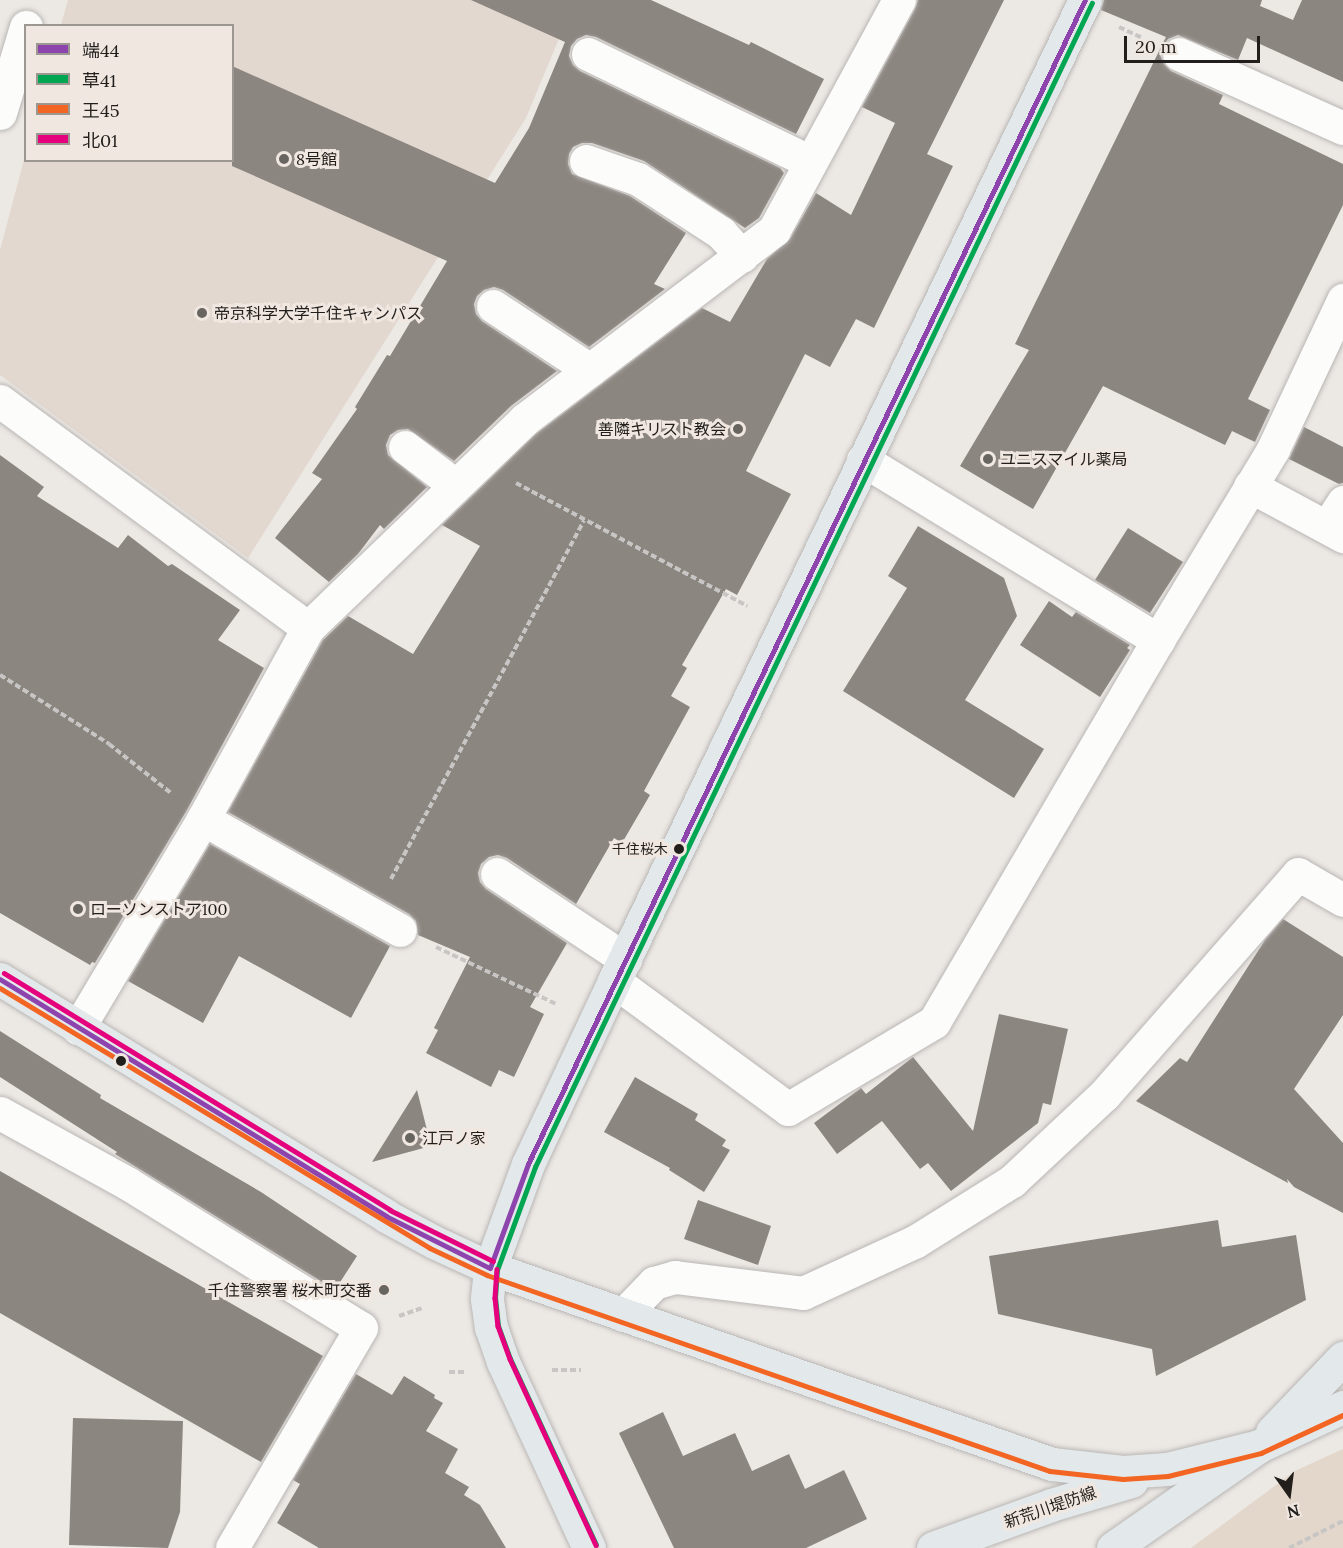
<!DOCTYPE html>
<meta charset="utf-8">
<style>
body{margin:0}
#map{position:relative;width:1343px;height:1548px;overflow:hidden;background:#ece8e4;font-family:Lora,"Noto Sans JP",serif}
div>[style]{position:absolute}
.built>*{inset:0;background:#e2d8d0}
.green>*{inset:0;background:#e3d6cb}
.building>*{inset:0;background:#8c8680}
.path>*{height:4px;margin-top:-2px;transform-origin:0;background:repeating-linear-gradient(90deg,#c8c6c4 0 6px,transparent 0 9px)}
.roads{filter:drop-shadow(0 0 2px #b9b6b4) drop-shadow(0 0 2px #b9b6b4)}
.minor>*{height:33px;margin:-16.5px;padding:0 16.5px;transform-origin:16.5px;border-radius:16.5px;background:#fcfcfb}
.major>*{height:33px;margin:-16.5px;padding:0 16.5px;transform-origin:16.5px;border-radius:16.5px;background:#e3e8eb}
.bus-1>*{height:4.5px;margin:-2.25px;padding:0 2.25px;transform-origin:2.25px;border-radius:2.25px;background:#8e44ad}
.bus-2>*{height:4.5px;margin:-2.25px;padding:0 2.25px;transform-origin:2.25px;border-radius:2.25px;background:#00a651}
.bus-3>*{height:4.5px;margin:-2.25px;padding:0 2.25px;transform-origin:2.25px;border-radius:2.25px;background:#f26522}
.bus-4>*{height:4.5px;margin:-2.25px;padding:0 2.25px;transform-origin:2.25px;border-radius:2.25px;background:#e5007d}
.dots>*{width:16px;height:16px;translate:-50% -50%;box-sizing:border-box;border:3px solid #f0e7e1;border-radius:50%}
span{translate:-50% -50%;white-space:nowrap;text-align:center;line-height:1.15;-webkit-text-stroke:6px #f0e7e1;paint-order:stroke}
.bus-label{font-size:14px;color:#211e1b}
.right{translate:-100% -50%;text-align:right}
.poi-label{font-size:16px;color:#211e1b}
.left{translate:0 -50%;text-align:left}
.street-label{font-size:16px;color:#211e1b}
.legend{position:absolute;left:24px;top:24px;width:210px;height:138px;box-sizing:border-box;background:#f0e7e1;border:2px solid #9d9792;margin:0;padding:8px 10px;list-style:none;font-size:18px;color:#211e1b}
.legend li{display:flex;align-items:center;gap:12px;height:30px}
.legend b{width:30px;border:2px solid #9d9792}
.north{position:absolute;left:1259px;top:1464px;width:60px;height:60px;-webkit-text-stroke:4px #f0e7e1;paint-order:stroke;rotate:166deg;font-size:16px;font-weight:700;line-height:24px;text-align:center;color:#211e1b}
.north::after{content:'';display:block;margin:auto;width:21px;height:27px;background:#211e1b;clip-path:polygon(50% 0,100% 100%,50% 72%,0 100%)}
.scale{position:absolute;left:1124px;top:36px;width:136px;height:27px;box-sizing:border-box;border:3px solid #211e1b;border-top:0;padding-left:8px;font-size:18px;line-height:21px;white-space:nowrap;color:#211e1b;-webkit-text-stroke:4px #f0e7e1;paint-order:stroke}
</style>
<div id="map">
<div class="built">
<i style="clip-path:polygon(68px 0,575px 0,526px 118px,248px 558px,0 375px,0 250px,25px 156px,26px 160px,232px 160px,232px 26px,61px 25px)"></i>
</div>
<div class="green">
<i style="clip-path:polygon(1343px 1449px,1343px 1548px,1191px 1548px,1295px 1471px)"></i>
</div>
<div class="building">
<i style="clip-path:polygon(471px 0,651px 0,749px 45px,751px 42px,824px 79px,796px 134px,596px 37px,586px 35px,577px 39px,571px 46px,569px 56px,573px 65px,580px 71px,780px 168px,784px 173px,759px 218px,745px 228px,644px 161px,592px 143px,582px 143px,573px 147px,569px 154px,568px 164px,572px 174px,630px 196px,686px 233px,654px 284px,665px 289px,589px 347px,503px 290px,494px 287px,484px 290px,477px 296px,474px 304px,476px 314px,482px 321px,557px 371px,511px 406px,454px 461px,408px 429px,398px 430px,390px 435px,386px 445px,388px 455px,427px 487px,384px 529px,380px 525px,358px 554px,329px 582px,275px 538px,322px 479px,312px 473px,357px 409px,355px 407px,387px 355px,390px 356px,447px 261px,232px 166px,232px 66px,495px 183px,529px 128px,565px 42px)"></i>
<i style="clip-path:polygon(918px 0,1004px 0,927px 154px,953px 166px,874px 328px,856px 319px,830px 367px,805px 354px,746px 471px,791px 494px,737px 595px,726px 589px,682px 665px,687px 668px,671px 696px,690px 707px,644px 791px,650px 795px,622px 843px,614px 838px,576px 904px,507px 858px,498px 855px,489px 857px,481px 864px,478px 873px,480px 882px,486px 889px,567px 943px,530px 1007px,544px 1014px,514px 1077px,499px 1070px,491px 1087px,426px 1053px,438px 1030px,434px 1028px,470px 957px,418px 935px,416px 921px,409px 914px,228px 812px,323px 640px,348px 616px,413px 654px,480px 546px,442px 525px,536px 434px,702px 308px,730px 322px,767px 259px,790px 239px,816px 193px,851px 215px,895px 123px,862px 107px,915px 9px)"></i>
<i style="clip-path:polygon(1104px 0,1262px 0,1260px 6px,1293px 20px,1302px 0,1343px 0,1343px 82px,1247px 38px,1238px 60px,1178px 35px,1168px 39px,1162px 47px,1160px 55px,1164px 64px,1171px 71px,1223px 95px,1219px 104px,1343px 164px,1343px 205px,1248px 399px,1270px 410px,1255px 442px,1232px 431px,1225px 445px,1103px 386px,1033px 509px,960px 466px,1029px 350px,1015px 344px,1166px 37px,1101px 10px)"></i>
<i style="clip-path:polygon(1304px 427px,1343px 447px,1343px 483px,1339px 484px,1289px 459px)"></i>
<i style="clip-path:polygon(0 455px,44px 487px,37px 496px,118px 548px,128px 535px,168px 566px,172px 564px,240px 610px,218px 640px,264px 668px,187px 810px,95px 963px,92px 962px,90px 965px,0 913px)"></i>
<i style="clip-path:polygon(918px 526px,1004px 578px,1017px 616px,965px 700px,1044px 749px,1014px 798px,843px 691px,907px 588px,888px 576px)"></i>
<i style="clip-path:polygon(1128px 528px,1183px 562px,1150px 613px,1095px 580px)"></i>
<i style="clip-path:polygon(1049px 601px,1072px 617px,1076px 612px,1130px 645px,1127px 648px,1130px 650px,1100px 697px,1020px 645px)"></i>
<i style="clip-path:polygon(210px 844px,390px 946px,351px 1018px,239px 956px,203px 1023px,128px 981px)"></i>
<i style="clip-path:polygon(1283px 919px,1343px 957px,1343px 1015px,1294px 1089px,1343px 1143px,1343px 1213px,1294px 1187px,1287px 1179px,1288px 1183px,1136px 1101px,1180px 1058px,1187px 1062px,1265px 940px)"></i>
<i style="clip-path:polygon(999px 1014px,1068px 1029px,1051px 1105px,1043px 1103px,1038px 1123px,951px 1191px,928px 1163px,920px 1169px,882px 1121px,837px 1154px,814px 1123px,861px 1088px,866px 1094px,913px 1057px,973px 1131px)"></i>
<i style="clip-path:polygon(0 1031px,101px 1095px,100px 1098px,261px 1192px,357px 1256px,335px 1290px,115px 1154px,117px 1152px,0 1077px)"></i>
<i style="clip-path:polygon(635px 1077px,698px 1114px,695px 1120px,726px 1140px,722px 1146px,730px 1150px,704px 1192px,669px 1170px,670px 1168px,604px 1132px)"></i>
<i style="clip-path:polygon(417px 1090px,431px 1146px,372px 1162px)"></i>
<i style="clip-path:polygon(0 1171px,323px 1356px,261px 1462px,0 1313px)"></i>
<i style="clip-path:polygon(698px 1200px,771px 1226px,758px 1265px,684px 1239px)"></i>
<i style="clip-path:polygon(1218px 1220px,1222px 1247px,1296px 1235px,1306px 1300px,1156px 1376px,1152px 1349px,998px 1314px,989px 1256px)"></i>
<i style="clip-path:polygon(356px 1374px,392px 1395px,404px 1376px,435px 1395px,434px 1398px,443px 1403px,426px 1431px,458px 1449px,445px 1473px,469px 1487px,464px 1495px,480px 1505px,506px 1548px,319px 1548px,277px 1523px,300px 1484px,293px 1480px)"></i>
<i style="clip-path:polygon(663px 1412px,683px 1456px,735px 1433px,752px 1471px,789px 1454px,805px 1489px,844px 1470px,867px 1519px,806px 1548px,674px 1548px,619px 1433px)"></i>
<i style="clip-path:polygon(73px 1418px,183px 1421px,180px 1512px,168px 1548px,69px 1545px)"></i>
</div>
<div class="path">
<i style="left:1119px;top:27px;width:26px;rotate:25deg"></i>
<i style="left:516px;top:483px;width:262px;rotate:28deg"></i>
<i style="left:0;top:675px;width:129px;rotate:32.3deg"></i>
<i style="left:109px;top:744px;width:80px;rotate:38.4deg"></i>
<i style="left:391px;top:879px;width:407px;rotate:-61.7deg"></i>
<i style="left:436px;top:947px;width:133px;rotate:25.4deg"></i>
<i style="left:399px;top:1316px;width:24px;rotate:-19deg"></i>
<i style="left:552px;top:1370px;width:29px"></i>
<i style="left:449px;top:1372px;width:15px"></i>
<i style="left:1289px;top:1548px;width:60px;rotate:-26.6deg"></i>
</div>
<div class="roads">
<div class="minor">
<i style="left:588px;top:54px;width:247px;rotate:25.9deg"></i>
<i style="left:1179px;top:54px;width:180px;rotate:24.3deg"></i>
<i style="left:0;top:113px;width:90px;rotate:-73.2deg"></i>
<i style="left:586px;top:161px;width:55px;rotate:19.1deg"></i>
<i style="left:638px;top:179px;width:99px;rotate:33deg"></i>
<i style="left:721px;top:233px;width:31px;rotate:48deg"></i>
<i style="left:493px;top:306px;width:116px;rotate:33.4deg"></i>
<i style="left:0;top:401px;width:383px;rotate:36.4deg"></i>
<i style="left:405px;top:447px;width:63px;rotate:37.2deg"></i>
<i style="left:863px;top:460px;width:346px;rotate:31.4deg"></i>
<i style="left:1250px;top:486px;width:106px;rotate:28.3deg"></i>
<i style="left:1327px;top:527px;width:30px;rotate:-57deg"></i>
<i style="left:203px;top:819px;width:226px;rotate:29.4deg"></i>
<i style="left:497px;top:874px;width:154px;rotate:33.6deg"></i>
<i style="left:614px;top:981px;width:216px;rotate:36.3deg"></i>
<i style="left:788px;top:1109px;width:170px;rotate:-30.8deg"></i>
<i style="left:934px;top:1022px;width:443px;rotate:-59.6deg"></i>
<i style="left:1158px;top:640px;width:223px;rotate:-58.9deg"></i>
<i style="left:1273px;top:449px;width:165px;rotate:-64.8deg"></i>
<i style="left:78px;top:1028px;width:244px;rotate:-59.1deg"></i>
<i style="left:203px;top:819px;width:218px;rotate:-61.2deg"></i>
<i style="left:308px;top:628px;width:300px;rotate:-43.9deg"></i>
<i style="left:524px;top:420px;width:314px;rotate:-37.2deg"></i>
<i style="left:774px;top:230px;width:262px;rotate:-61.5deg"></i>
<i style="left:0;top:1113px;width:145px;rotate:28.9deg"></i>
<i style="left:127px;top:1183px;width:275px;rotate:31.8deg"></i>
<i style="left:361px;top:1328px;width:255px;rotate:120.4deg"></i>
<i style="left:623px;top:1315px;width:45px;rotate:-45.9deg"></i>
<i style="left:654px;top:1283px;width:22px;rotate:-16deg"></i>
<i style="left:675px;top:1277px;width:129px;rotate:7.1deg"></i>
<i style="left:803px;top:1293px;width:124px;rotate:-24.7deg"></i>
<i style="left:916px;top:1241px;width:113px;rotate:-32deg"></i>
<i style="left:1012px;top:1181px;width:126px;rotate:-43.1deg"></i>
<i style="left:1104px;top:1095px;width:294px;rotate:-48.7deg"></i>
<i style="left:1298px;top:874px;width:52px;rotate:30deg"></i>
</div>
<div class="major">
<i style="left:0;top:979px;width:453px;rotate:31.5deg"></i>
<i style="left:386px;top:1216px;width:55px;rotate:28.4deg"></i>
<i style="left:434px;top:1242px;width:62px;rotate:24.9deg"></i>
<i style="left:490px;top:1268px;width:595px;rotate:19.23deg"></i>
<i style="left:1052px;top:1464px;width:71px;rotate:6.4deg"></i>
<i style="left:1123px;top:1472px;width:44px;rotate:-3.9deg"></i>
<i style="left:1167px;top:1469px;width:95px;rotate:-14deg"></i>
<i style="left:1272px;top:1432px;width:103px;rotate:-46.2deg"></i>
<i style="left:589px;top:1548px;width:205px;rotate:-114.8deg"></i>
<i style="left:503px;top:1362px;width:36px;rotate:-109deg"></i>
<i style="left:491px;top:1328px;width:30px;rotate:-98deg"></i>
<i style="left:487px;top:1298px;width:30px;rotate:-84deg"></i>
<i style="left:490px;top:1268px;width:111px;rotate:-69.9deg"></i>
<i style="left:528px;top:1164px;width:202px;rotate:-64.8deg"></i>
<i style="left:614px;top:981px;width:1088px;rotate:-64.35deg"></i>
<i style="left:933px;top:1548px;width:126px;rotate:-20deg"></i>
<i style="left:1051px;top:1505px;width:84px;rotate:-16.7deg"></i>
<i style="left:1113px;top:1548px;width:178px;rotate:-34.9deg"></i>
<i style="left:1259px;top:1446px;width:93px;rotate:-24.9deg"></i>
</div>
</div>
<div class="bus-1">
<i style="left:0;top:979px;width:453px;rotate:31.5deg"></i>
<i style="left:386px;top:1216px;width:116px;rotate:26.6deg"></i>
<i style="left:490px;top:1268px;width:111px;rotate:-69.9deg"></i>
<i style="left:528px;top:1164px;width:1290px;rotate:-64.43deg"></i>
</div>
<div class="bus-2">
<i style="left:596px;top:1545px;width:205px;rotate:-114.8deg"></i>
<i style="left:510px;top:1359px;width:35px;rotate:-110deg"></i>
<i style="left:498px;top:1326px;width:28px;rotate:-96deg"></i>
<i style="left:495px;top:1298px;width:28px;rotate:-86deg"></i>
<i style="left:497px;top:1270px;width:110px;rotate:-69.7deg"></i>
<i style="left:535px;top:1167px;width:1290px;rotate:-64.43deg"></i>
</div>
<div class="bus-3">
<i style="left:0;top:988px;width:502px;rotate:31.16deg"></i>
<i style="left:430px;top:1248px;width:63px;rotate:25.3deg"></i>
<i style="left:487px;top:1275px;width:596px;rotate:19.19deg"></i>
<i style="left:1050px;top:1471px;width:73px;rotate:6.3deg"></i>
<i style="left:1123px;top:1479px;width:45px;rotate:-3.8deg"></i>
<i style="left:1168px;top:1476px;width:96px;rotate:-13.9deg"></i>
<i style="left:1261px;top:1453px;width:90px;rotate:-24.9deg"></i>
</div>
<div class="bus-4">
<i style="left:4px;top:973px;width:453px;rotate:31.5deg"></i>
<i style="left:390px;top:1210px;width:115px;rotate:26.3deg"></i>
<i style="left:497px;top:1269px;width:29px;rotate:94deg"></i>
<i style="left:495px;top:1298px;width:28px;rotate:84deg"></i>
<i style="left:498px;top:1326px;width:35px;rotate:70deg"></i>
<i style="left:510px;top:1359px;width:205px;rotate:65.2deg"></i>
</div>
<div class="dots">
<i style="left:284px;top:159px;background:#686561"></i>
<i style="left:202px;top:313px;background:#686561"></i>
<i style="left:738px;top:429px;background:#686561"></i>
<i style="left:988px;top:459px;background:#686561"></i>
<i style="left:679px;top:849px;background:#211e1b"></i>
<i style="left:78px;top:909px;background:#686561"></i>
<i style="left:121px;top:1061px;background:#211e1b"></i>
<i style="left:410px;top:1138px;background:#686561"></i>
<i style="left:384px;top:1290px;background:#686561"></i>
</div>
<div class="bus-label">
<span class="right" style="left:668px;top:849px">千住桜木</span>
</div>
<div class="poi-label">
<span class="left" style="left:296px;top:159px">8号館</span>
<span class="left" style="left:214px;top:313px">帝京科学大学千住キャンパス</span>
<span class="right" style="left:726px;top:429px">善隣キリスト教会</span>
<span class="left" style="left:1000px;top:459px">ユニスマイル薬局</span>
<span class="left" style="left:90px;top:909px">ローソンストア100</span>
<span class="left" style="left:422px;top:1138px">江戸ノ家</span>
<span class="right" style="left:372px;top:1290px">千住警察署 桜木町交番</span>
</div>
<div class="street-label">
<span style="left:1050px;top:1507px;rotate:-19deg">新荒川堤防線</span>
</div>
<ul class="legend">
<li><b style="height:8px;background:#8e44ad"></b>端44</li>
<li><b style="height:8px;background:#00a651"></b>草41</li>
<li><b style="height:8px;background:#f26522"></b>王45</li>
<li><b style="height:8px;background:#e5007d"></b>北01</li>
</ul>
<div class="north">N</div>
<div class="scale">20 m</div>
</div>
